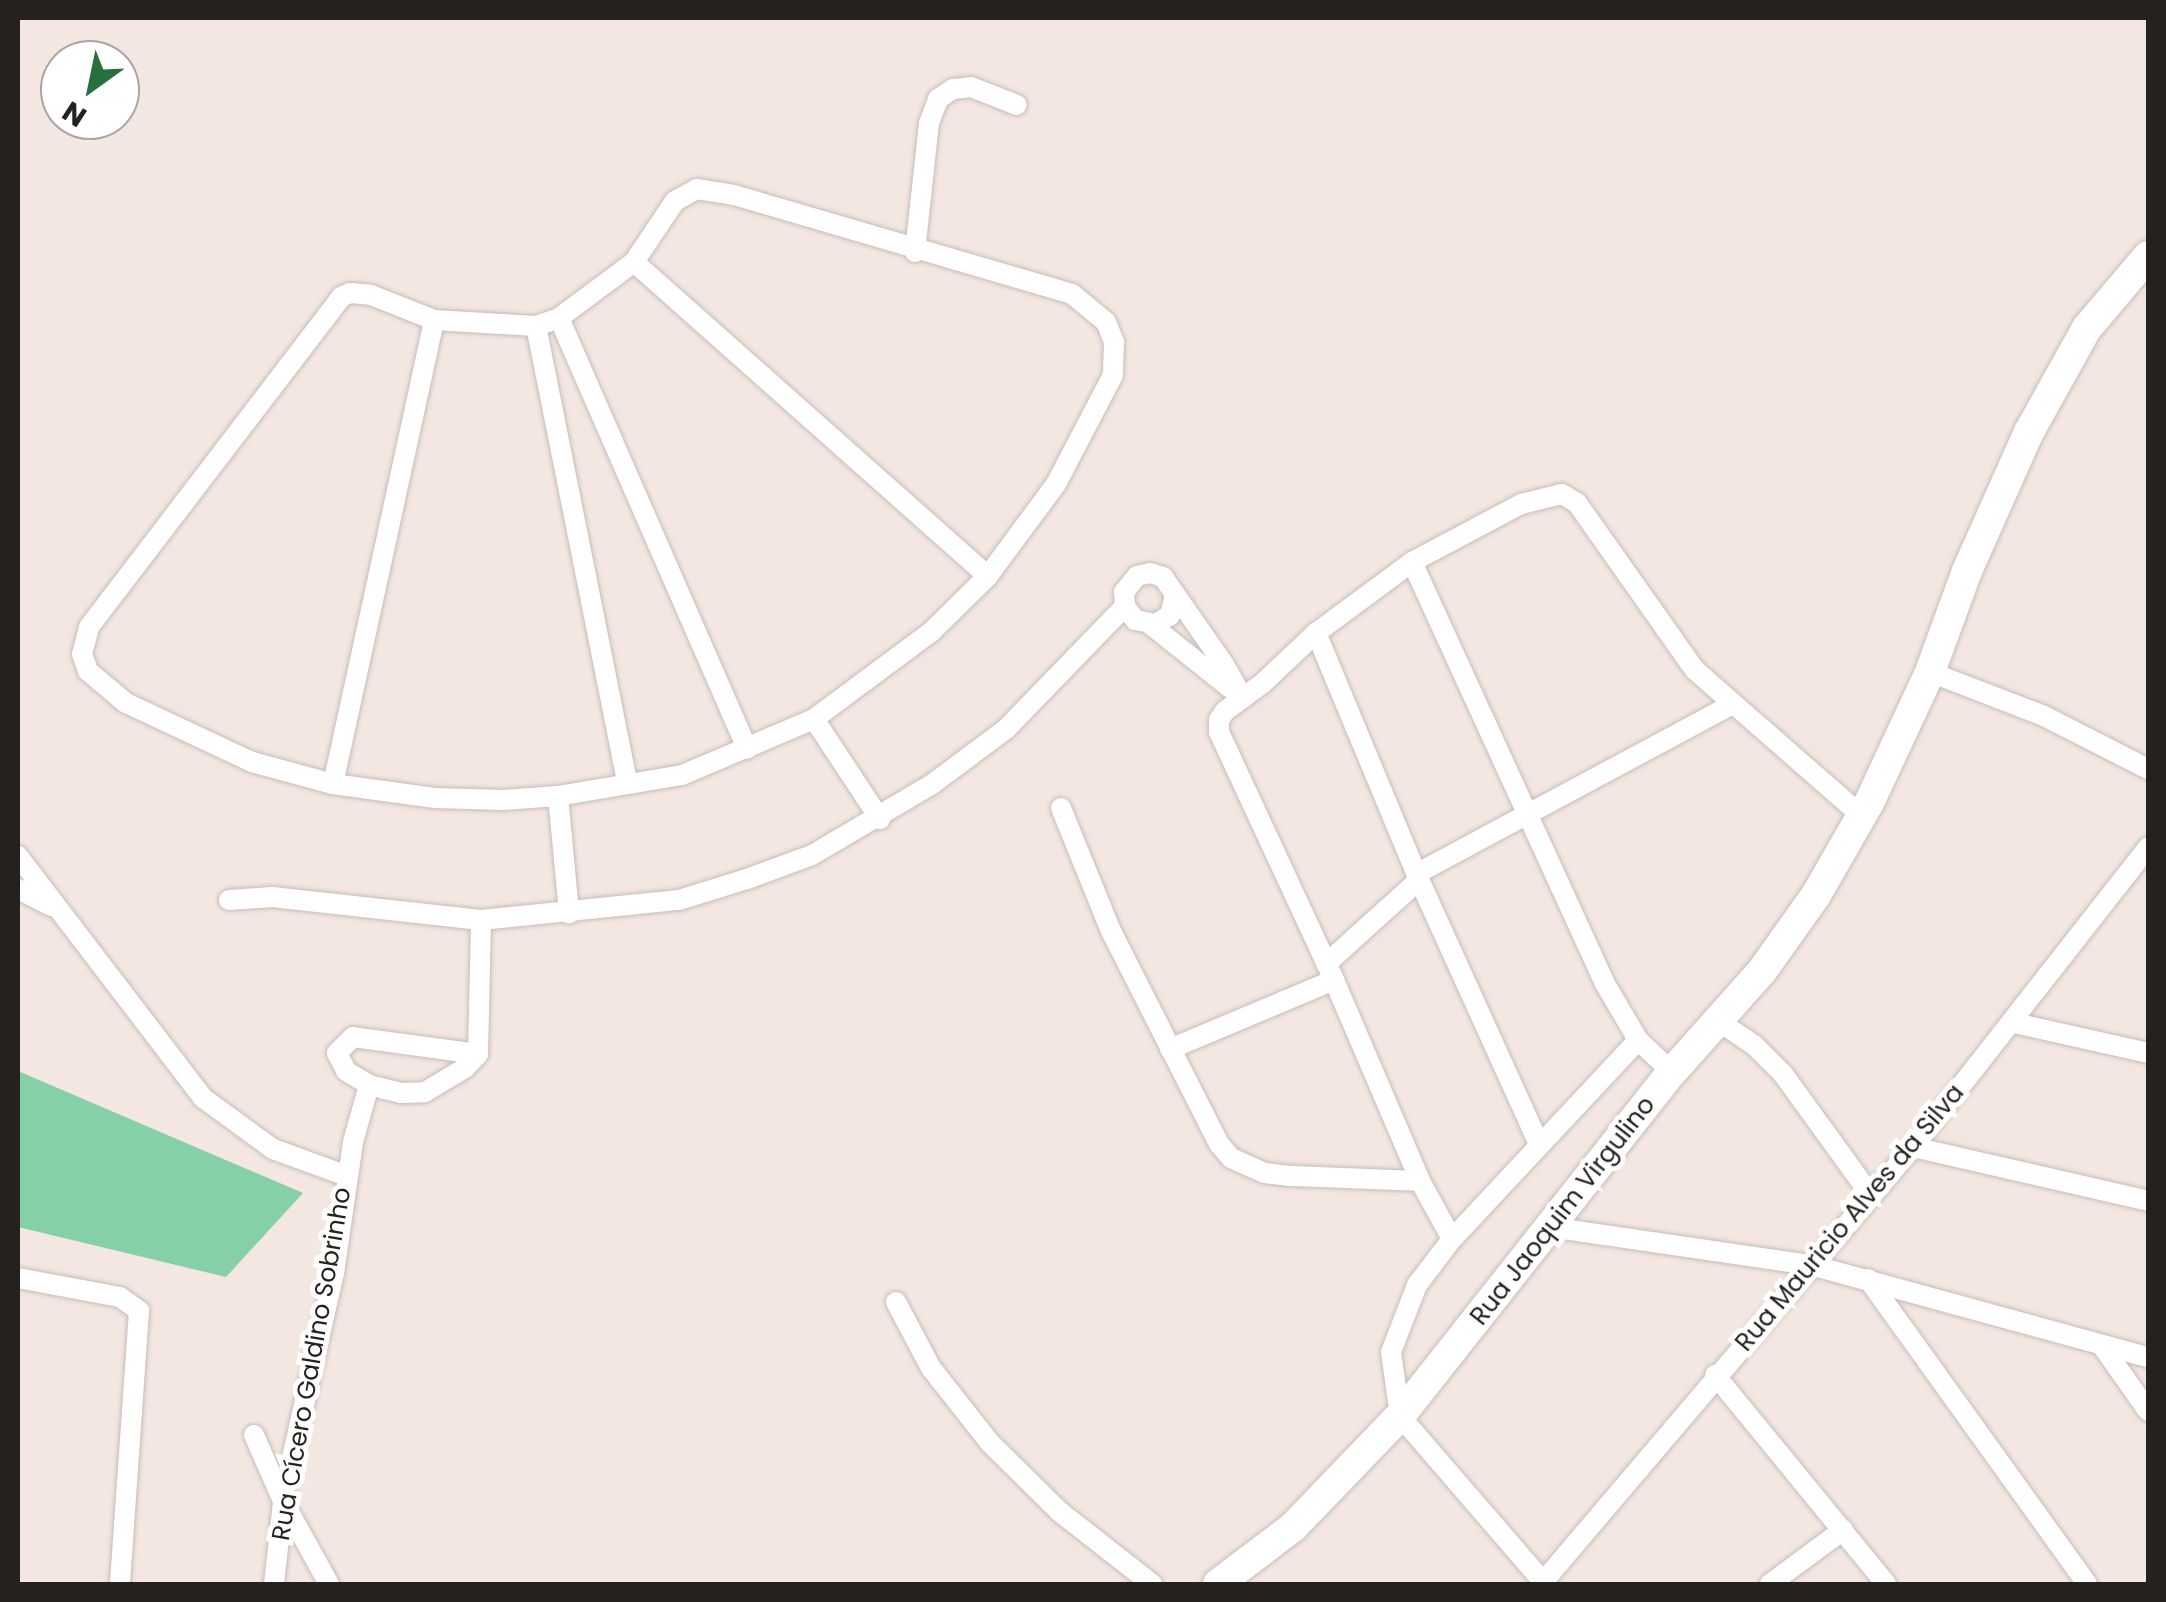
<!DOCTYPE html>
<meta charset="utf-8">
<style>
body{margin:0}
#map{position:relative;width:2166px;height:1602px;overflow:hidden;background:#f4e7e2;font-family:Poppins,sans-serif}
div>[style]{position:absolute}
.green>*{inset:0;background:#85d0a7}
.roads{filter:drop-shadow(0 0 2px #c8bcb8) drop-shadow(0 0 2px #c8bcb8)}
.street>*{height:20px;margin:-10px;padding:0 10px;transform-origin:10px;border-radius:10px;background:#fff}
.primary>*{height:30px;margin:-15px;padding:0 15px;transform-origin:15px;border-radius:15px;background:#fff}
span{translate:-50% -50%;white-space:nowrap;text-align:center;line-height:1.15;-webkit-text-stroke:10px #fff;paint-order:stroke}
.street-label{font-size:25px;color:#25211f}
.frame{position:absolute;inset:0;border:20px solid #25211f;pointer-events:none}
.north{position:absolute;left:40px;top:40px;width:100px;height:100px;box-sizing:border-box;background:#fff;border:2px solid #a8a6a5;border-radius:50%;rotate:213deg;font-size:28px;font-weight:700;line-height:40px;text-align:center;color:#25211f}
.north::after{content:'';display:block;margin:auto;width:35px;height:45px;background:#27703e;clip-path:polygon(50% 0,100% 100%,50% 72%,0 100%)}
</style>
<div id="map">
<div class="green">
<i style="clip-path:polygon(18px 1071px,303px 1193px,226px 1277px,18px 1227px)"></i>
</div>
<div class="roads">
<div class="street">
<i style="left:697px;top:189px;width:37px;rotate:9deg"></i>
<i style="left:734px;top:195px;width:352px;rotate:16.3deg"></i>
<i style="left:1072px;top:294px;width:44px;rotate:39.5deg"></i>
<i style="left:1106px;top:322px;width:22px;rotate:68deg"></i>
<i style="left:1114px;top:342px;width:33px;rotate:92deg"></i>
<i style="left:1113px;top:375px;width:123px;rotate:117.6deg"></i>
<i style="left:1056px;top:484px;width:114px;rotate:126.5deg"></i>
<i style="left:988px;top:576px;width:80px;rotate:135.5deg"></i>
<i style="left:931px;top:632px;width:146px;rotate:143.4deg"></i>
<i style="left:814px;top:719px;width:143px;rotate:157deg"></i>
<i style="left:682px;top:775px;width:126px;rotate:170.4deg"></i>
<i style="left:558px;top:796px;width:55px;rotate:175.8deg"></i>
<i style="left:503px;top:800px;width:68px;rotate:-178.3deg"></i>
<i style="left:435px;top:798px;width:103px;rotate:-172.2deg"></i>
<i style="left:333px;top:784px;width:84px;rotate:-164.8deg"></i>
<i style="left:252px;top:762px;width:139px;rotate:-154.9deg"></i>
<i style="left:126px;top:703px;width:50px;rotate:-139.9deg"></i>
<i style="left:88px;top:671px;width:18px;rotate:-109deg"></i>
<i style="left:82px;top:654px;width:28px;rotate:-75deg"></i>
<i style="left:89px;top:627px;width:415px;rotate:-52.6deg"></i>
<i style="left:341px;top:297px;width:10px;rotate:-24deg"></i>
<i style="left:350px;top:293px;width:21px;rotate:5deg"></i>
<i style="left:371px;top:295px;width:68px;rotate:21.6deg"></i>
<i style="left:434px;top:320px;width:102px;rotate:3.4deg"></i>
<i style="left:536px;top:326px;width:24px;rotate:-19deg"></i>
<i style="left:559px;top:318px;width:94px;rotate:-36.7deg"></i>
<i style="left:634px;top:262px;width:73px;rotate:-56.1deg"></i>
<i style="left:675px;top:201px;width:25px;rotate:-29deg"></i>
<i style="left:915px;top:252px;width:130px;rotate:-83.8deg"></i>
<i style="left:929px;top:123px;width:26px;rotate:-69deg"></i>
<i style="left:938px;top:99px;width:18px;rotate:-34deg"></i>
<i style="left:953px;top:89px;width:18px;rotate:-6deg"></i>
<i style="left:971px;top:87px;width:49px;rotate:21.4deg"></i>
<i style="left:634px;top:262px;width:473px;rotate:41.6deg"></i>
<i style="left:559px;top:318px;width:470px;rotate:66.4deg"></i>
<i style="left:536px;top:326px;width:465px;rotate:78.7deg"></i>
<i style="left:1412px;top:562px;width:462px;rotate:65.4deg"></i>
<i style="left:1604px;top:982px;width:67px;rotate:59.6deg"></i>
<i style="left:1638px;top:1040px;width:47px;rotate:43.3deg"></i>
<i style="left:1175px;top:594px;width:22px;rotate:103deg"></i>
<i style="left:1170px;top:615px;width:17px;rotate:147deg"></i>
<i style="left:1156px;top:624px;width:21px;rotate:-169deg"></i>
<i style="left:1135px;top:620px;width:17px;rotate:-126deg"></i>
<i style="left:1125px;top:606px;width:14px;rotate:-94deg"></i>
<i style="left:1124px;top:592px;width:21px;rotate:-51deg"></i>
<i style="left:1137px;top:576px;width:13px;rotate:-13deg"></i>
<i style="left:1150px;top:573px;width:14px;rotate:17deg"></i>
<i style="left:1163px;top:577px;width:105px;rotate:55.1deg"></i>
<i style="left:1223px;top:663px;width:40px;rotate:60.3deg"></i>
<i style="left:1151px;top:625px;width:106px;rotate:38.5deg"></i>
<i style="left:1316px;top:633px;width:73px;rotate:136.7deg"></i>
<i style="left:1263px;top:683px;width:47px;rotate:143.6deg"></i>
<i style="left:1225px;top:711px;width:11px;rotate:124deg"></i>
<i style="left:1219px;top:720px;width:12px;rotate:90deg"></i>
<i style="left:1219px;top:732px;width:273px;rotate:65.1deg"></i>
<i style="left:1334px;top:980px;width:219px;rotate:66.8deg"></i>
<i style="left:1420px;top:1181px;width:66px;rotate:61.1deg"></i>
<i style="left:1452px;top:1239px;width:58px;rotate:127.3deg"></i>
<i style="left:1417px;top:1285px;width:72px;rotate:111.2deg"></i>
<i style="left:1391px;top:1352px;width:65px;rotate:82deg"></i>
<i style="left:1400px;top:1416px;width:222px;rotate:49.2deg"></i>
<i style="left:1930px;top:672px;width:122px;rotate:21.1deg"></i>
<i style="left:2044px;top:716px;width:117px;rotate:27deg"></i>
<i style="left:814px;top:719px;width:120px;rotate:56.6deg"></i>
<i style="left:333px;top:784px;width:475px;rotate:-77.7deg"></i>
<i style="left:558px;top:796px;width:118px;rotate:84.6deg"></i>
<i style="left:1061px;top:808px;width:133px;rotate:67.9deg"></i>
<i style="left:1111px;top:931px;width:239px;rotate:63.1deg"></i>
<i style="left:1219px;top:1144px;width:18px;rotate:49deg"></i>
<i style="left:1231px;top:1158px;width:37px;rotate:24deg"></i>
<i style="left:1265px;top:1173px;width:25px;rotate:7deg"></i>
<i style="left:1290px;top:1176px;width:130px;rotate:2.2deg"></i>
<i style="left:18px;top:856px;width:305px;rotate:52.6deg"></i>
<i style="left:203px;top:1098px;width:87px;rotate:36.1deg"></i>
<i style="left:273px;top:1149px;width:79px;rotate:20deg"></i>
<i style="left:1416px;top:874px;width:357px;rotate:-28.2deg"></i>
<i style="left:18px;top:889px;width:37px;rotate:27deg"></i>
<i style="left:229px;top:900px;width:43px;rotate:-4deg"></i>
<i style="left:272px;top:897px;width:210px;rotate:6.3deg"></i>
<i style="left:481px;top:920px;width:199px;rotate:-5.8deg"></i>
<i style="left:679px;top:900px;width:71px;rotate:-17.2deg"></i>
<i style="left:747px;top:879px;width:69px;rotate:-20.3deg"></i>
<i style="left:812px;top:855px;width:138px;rotate:-30.5deg"></i>
<i style="left:931px;top:785px;width:94px;rotate:-36.7deg"></i>
<i style="left:1006px;top:729px;width:171px;rotate:-45.9deg"></i>
<i style="left:1326px;top:964px;width:125px;rotate:-42.1deg"></i>
<i style="left:1718px;top:1021px;width:43px;rotate:33.7deg"></i>
<i style="left:1754px;top:1045px;width:41px;rotate:45deg"></i>
<i style="left:1783px;top:1074px;width:148px;rotate:54.1deg"></i>
<i style="left:2014px;top:1023px;width:137px;rotate:12.6deg"></i>
<i style="left:1170px;top:1049px;width:178px;rotate:-22.8deg"></i>
<i style="left:478px;top:1054px;width:126px;rotate:-172.3deg"></i>
<i style="left:353px;top:1037px;width:23px;rotate:135deg"></i>
<i style="left:337px;top:1053px;width:20px;rotate:63deg"></i>
<i style="left:346px;top:1071px;width:27px;rotate:31deg"></i>
<i style="left:369px;top:1085px;width:33px;rotate:14deg"></i>
<i style="left:401px;top:1093px;width:24px;rotate:-2deg"></i>
<i style="left:425px;top:1092px;width:47px;rotate:-31deg"></i>
<i style="left:465px;top:1068px;width:19px;rotate:-47deg"></i>
<i style="left:478px;top:1054px;width:134px;rotate:-88.7deg"></i>
<i style="left:1539px;top:1144px;width:290px;rotate:-114.4deg"></i>
<i style="left:1419px;top:880px;width:268px;rotate:-112.6deg"></i>
<i style="left:1316px;top:633px;width:119px;rotate:-36.5deg"></i>
<i style="left:1412px;top:562px;width:123px;rotate:-28deg"></i>
<i style="left:1521px;top:504px;width:42px;rotate:-13.7deg"></i>
<i style="left:1562px;top:494px;width:17px;rotate:31deg"></i>
<i style="left:1577px;top:503px;width:204px;rotate:54.8deg"></i>
<i style="left:1695px;top:670px;width:222px;rotate:41.2deg"></i>
<i style="left:1913px;top:1147px;width:241px;rotate:12.9deg"></i>
<i style="left:1550px;top:1227px;width:264px;rotate:8.3deg"></i>
<i style="left:1811px;top:1265px;width:349px;rotate:15.3deg"></i>
<i style="left:1452px;top:1239px;width:272px;rotate:-46.9deg"></i>
<i style="left:18px;top:1278px;width:104px;rotate:10.6deg"></i>
<i style="left:120px;top:1297px;width:24px;rotate:36deg"></i>
<i style="left:139px;top:1311px;width:274px;rotate:94deg"></i>
<i style="left:1868px;top:1279px;width:375px;rotate:54.3deg"></i>
<i style="left:896px;top:1302px;width:75px;rotate:62.1deg"></i>
<i style="left:931px;top:1368px;width:95px;rotate:51.8deg"></i>
<i style="left:990px;top:1443px;width:98px;rotate:44.6deg"></i>
<i style="left:1060px;top:1512px;width:117px;rotate:38deg"></i>
<i style="left:2103px;top:1347px;width:78px;rotate:54.9deg"></i>
<i style="left:1715px;top:1375px;width:270px;rotate:50.7deg"></i>
<i style="left:254px;top:1435px;width:72px;rotate:66.3deg"></i>
<i style="left:283px;top:1501px;width:95px;rotate:61deg"></i>
<i style="left:1543px;top:1582px;width:571px;rotate:-49.62deg"></i>
<i style="left:1913px;top:1147px;width:381px;rotate:-51.9deg"></i>
<i style="left:274px;top:1584px;width:92px;rotate:-83.7deg"></i>
<i style="left:284px;top:1493px;width:226px;rotate:-77.2deg"></i>
<i style="left:334px;top:1273px;width:132px;rotate:-81.7deg"></i>
<i style="left:353px;top:1142px;width:59px;rotate:-74.3deg"></i>
<i style="left:1770px;top:1584px;width:91px;rotate:-36.5deg"></i>
</div>
<div class="primary">
<i style="left:1218px;top:1584px;width:94px;rotate:-37.2deg"></i>
<i style="left:1293px;top:1527px;width:154px;rotate:-46.1deg"></i>
<i style="left:1400px;top:1416px;width:439px;rotate:-51.7deg"></i>
<i style="left:1672px;top:1072px;width:135px;rotate:-48.3deg"></i>
<i style="left:1762px;top:971px;width:93px;rotate:-54.6deg"></i>
<i style="left:1816px;top:895px;width:106px;rotate:-60.1deg"></i>
<i style="left:1869px;top:803px;width:145px;rotate:-65deg"></i>
<i style="left:1930px;top:672px;width:108px;rotate:-69.9deg"></i>
<i style="left:1967px;top:571px;width:152px;rotate:-66deg"></i>
<i style="left:2029px;top:432px;width:119px;rotate:-60.9deg"></i>
<i style="left:2087px;top:328px;width:94px;rotate:-49.7deg"></i>
</div>
</div>
<div class="street-label">
<span style="left:1563px;top:1211px;rotate:-52deg">Rua Jaoquim Virgulino</span>
<span style="left:1850px;top:1218px;rotate:-50deg">Rua Mauricio Alves da Silva</span>
<span style="left:312px;top:1364px;rotate:-80deg">Rua Cícero Galdino Sobrinho</span>
</div>
<div class="frame"></div>
<div class="north">N</div>
</div>
